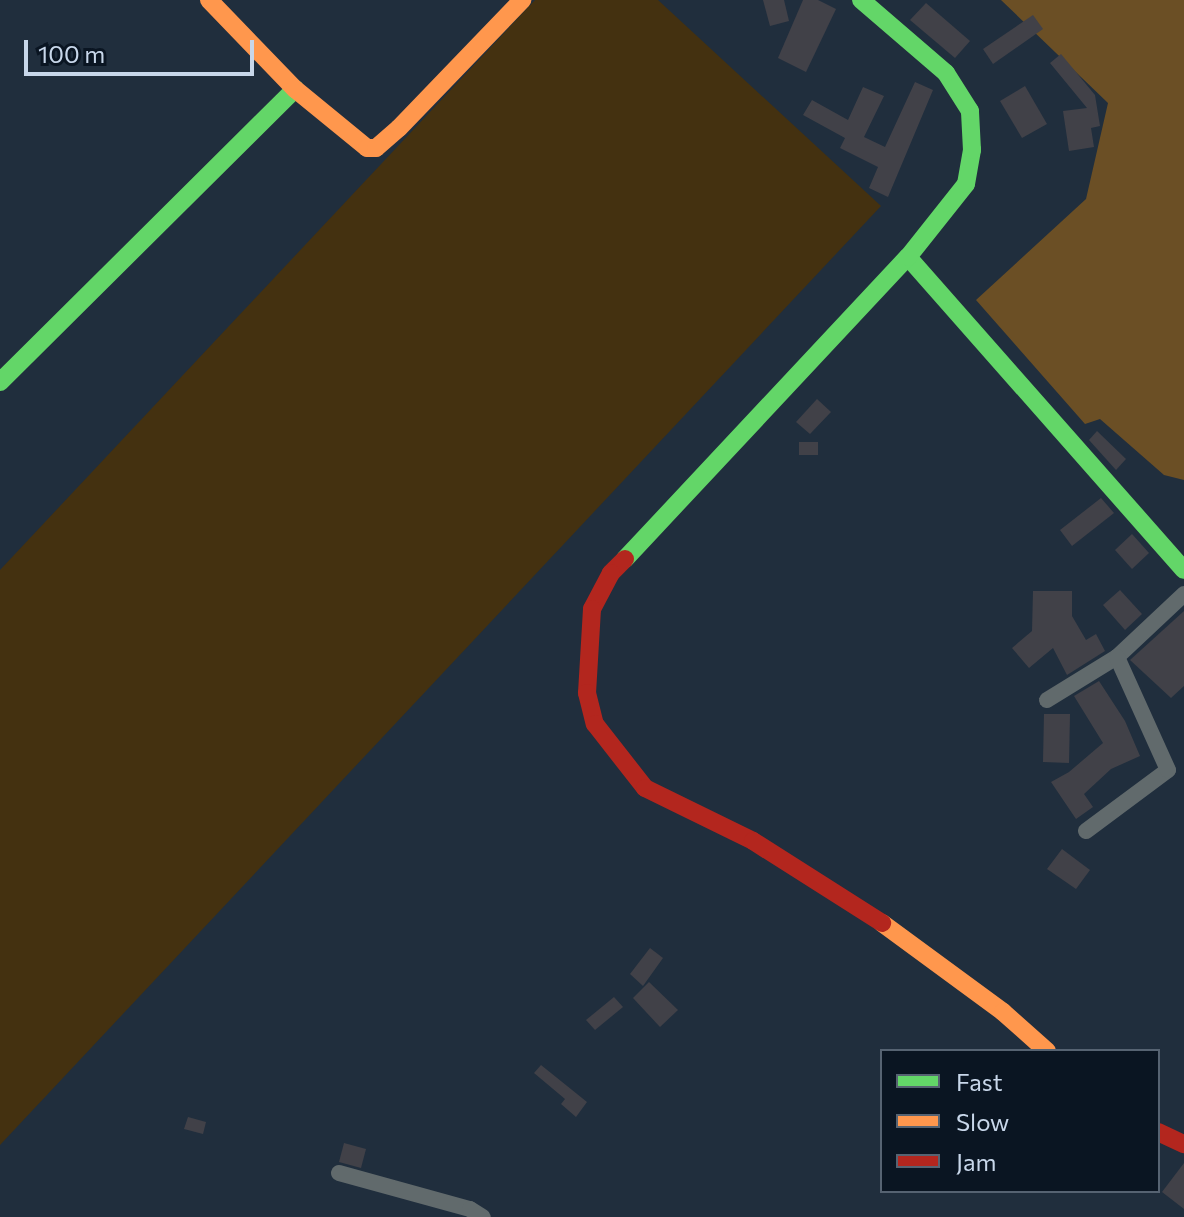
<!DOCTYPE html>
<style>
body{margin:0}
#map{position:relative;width:1184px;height:1217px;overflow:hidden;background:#202e3d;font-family:Commissioner,sans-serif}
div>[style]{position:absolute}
.green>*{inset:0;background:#443110}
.forest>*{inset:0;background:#6b4f25}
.building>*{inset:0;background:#414148}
.street>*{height:16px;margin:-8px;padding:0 8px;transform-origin:8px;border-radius:8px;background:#616a6c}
.fast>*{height:18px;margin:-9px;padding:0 9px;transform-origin:9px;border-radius:9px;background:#63d668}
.slow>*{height:18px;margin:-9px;padding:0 9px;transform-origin:9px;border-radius:9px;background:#ff974d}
.jam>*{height:18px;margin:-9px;padding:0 9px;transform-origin:9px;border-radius:9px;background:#b3261e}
span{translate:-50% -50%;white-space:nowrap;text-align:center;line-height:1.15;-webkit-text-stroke:7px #0a1522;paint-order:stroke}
.legend{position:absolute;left:880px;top:1049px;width:280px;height:144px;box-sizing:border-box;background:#0a1522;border:2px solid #566372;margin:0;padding:10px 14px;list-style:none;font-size:24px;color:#c8d7ea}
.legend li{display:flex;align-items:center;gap:16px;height:40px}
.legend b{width:40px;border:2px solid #566372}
.scale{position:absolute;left:24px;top:40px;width:230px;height:36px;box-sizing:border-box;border:4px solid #c8d7ea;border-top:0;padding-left:10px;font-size:24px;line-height:28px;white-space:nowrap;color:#c8d7ea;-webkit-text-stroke:6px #0a1522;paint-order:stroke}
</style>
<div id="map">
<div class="green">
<i style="clip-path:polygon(535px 0,658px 0,881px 206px,0 1145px,0 570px)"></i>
</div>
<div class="forest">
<i style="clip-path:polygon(1001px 0,1184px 0,1184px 480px,1164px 475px,1100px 419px,1085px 424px,976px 300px,1086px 199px,1108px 103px)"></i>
</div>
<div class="building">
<i style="clip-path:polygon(763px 0,784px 0,789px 21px,770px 26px)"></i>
<i style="clip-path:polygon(803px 0,818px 0,836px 9px,806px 72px,778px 58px)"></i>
<i style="clip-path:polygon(926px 3px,970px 41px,955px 58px,910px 20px)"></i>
<i style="clip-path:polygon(1033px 15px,1043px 29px,993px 64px,983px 49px)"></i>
<i style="clip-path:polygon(1061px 54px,1095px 95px,1100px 126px,1091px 128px,1094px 147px,1069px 151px,1063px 111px,1087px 108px,1050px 63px)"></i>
<i style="clip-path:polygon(915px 82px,933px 90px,888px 197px,869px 188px,878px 167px,840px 148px,845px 138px,803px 115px,812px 100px,848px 120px,863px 87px,884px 96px,864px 137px,885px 147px)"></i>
<i style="clip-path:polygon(1025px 86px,1047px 124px,1022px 138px,1000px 101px)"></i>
<i style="clip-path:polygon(817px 399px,831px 412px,810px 434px,796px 422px)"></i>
<i style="clip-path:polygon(1097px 431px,1126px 459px,1116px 470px,1089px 440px)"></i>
<i style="clip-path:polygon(799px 442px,818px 442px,818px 455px,799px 455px)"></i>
<i style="clip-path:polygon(1101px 498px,1114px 513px,1072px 546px,1060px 530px)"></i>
<i style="clip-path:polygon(1132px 534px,1149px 553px,1132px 569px,1115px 550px)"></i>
<i style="clip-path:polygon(1120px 590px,1142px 614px,1125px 630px,1103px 605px)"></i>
<i style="clip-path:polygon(1033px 591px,1072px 591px,1072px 616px,1086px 640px,1096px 634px,1105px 651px,1067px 675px,1053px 648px,1029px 668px,1012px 648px,1032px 631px)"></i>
<i style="clip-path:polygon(1184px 611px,1184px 686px,1171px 698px,1130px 660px)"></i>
<i style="clip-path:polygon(1099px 681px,1125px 721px,1140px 756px,1111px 769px,1084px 794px,1093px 807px,1076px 819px,1051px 782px,1069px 772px,1103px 743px,1074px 696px)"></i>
<i style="clip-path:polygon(1044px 714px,1070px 714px,1069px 763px,1043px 762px)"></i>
<i style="clip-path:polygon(1062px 849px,1090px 870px,1076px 889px,1047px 869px)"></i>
<i style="clip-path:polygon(650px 948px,663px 958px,643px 986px,630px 974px)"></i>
<i style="clip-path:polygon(649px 982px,678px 1010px,660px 1027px,633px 998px)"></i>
<i style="clip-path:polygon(614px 997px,623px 1007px,595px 1030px,586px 1020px)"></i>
<i style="clip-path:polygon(541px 1065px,587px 1102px,576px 1117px,561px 1104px,565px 1099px,534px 1073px)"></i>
<i style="clip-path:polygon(188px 1117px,206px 1122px,203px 1134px,184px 1129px)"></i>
<i style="clip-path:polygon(344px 1143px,366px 1149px,361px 1168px,339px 1162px)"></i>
<i style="clip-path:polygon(1184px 1163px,1184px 1209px,1162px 1192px)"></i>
</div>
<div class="street">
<i style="left:1047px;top:700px;width:82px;rotate:-31.6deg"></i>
<i style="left:1117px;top:657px;width:92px;rotate:-43.2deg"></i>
<i style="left:1086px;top:831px;width:102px;rotate:-36.6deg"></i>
<i style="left:1168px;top:770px;width:124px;rotate:-114.3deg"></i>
<i style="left:339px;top:1173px;width:136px;rotate:15.4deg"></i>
<i style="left:470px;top:1209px;width:15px;rotate:32deg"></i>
</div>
<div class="fast">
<i style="left:908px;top:257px;width:417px;rotate:48.6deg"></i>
<i style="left:0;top:382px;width:416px;rotate:-44.8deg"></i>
<i style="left:625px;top:559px;width:414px;rotate:-46.9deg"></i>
<i style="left:908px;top:257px;width:93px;rotate:-51.5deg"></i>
<i style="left:966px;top:184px;width:35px;rotate:-80deg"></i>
<i style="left:972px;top:150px;width:39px;rotate:-93deg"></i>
<i style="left:970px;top:111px;width:45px;rotate:-122.3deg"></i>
<i style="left:946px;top:73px;width:112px;rotate:-139.3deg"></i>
</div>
<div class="slow">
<i style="left:209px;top:0;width:124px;rotate:46deg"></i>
<i style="left:295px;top:89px;width:93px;rotate:39.3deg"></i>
<i style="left:367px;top:148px;width:9px"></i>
<i style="left:376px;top:148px;width:30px;rotate:-41deg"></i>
<i style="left:399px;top:128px;width:178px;rotate:-46.1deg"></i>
<i style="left:882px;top:923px;width:150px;rotate:36.3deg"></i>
<i style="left:1003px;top:1012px;width:59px;rotate:41.6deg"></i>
</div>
<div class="jam">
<i style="left:625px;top:559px;width:20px;rotate:135deg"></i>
<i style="left:611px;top:573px;width:41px;rotate:117.8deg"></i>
<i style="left:592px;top:609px;width:84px;rotate:93.4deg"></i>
<i style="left:587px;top:693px;width:32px;rotate:76deg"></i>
<i style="left:595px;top:724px;width:81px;rotate:52deg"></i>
<i style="left:645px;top:788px;width:120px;rotate:26.1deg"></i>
<i style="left:753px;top:841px;width:153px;rotate:32.4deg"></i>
<i style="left:1158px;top:1132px;width:29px;rotate:25deg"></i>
</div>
<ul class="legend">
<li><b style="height:10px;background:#63d668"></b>Fast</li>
<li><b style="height:10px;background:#ff974d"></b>Slow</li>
<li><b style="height:10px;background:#b3261e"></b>Jam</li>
</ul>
<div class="scale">100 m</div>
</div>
